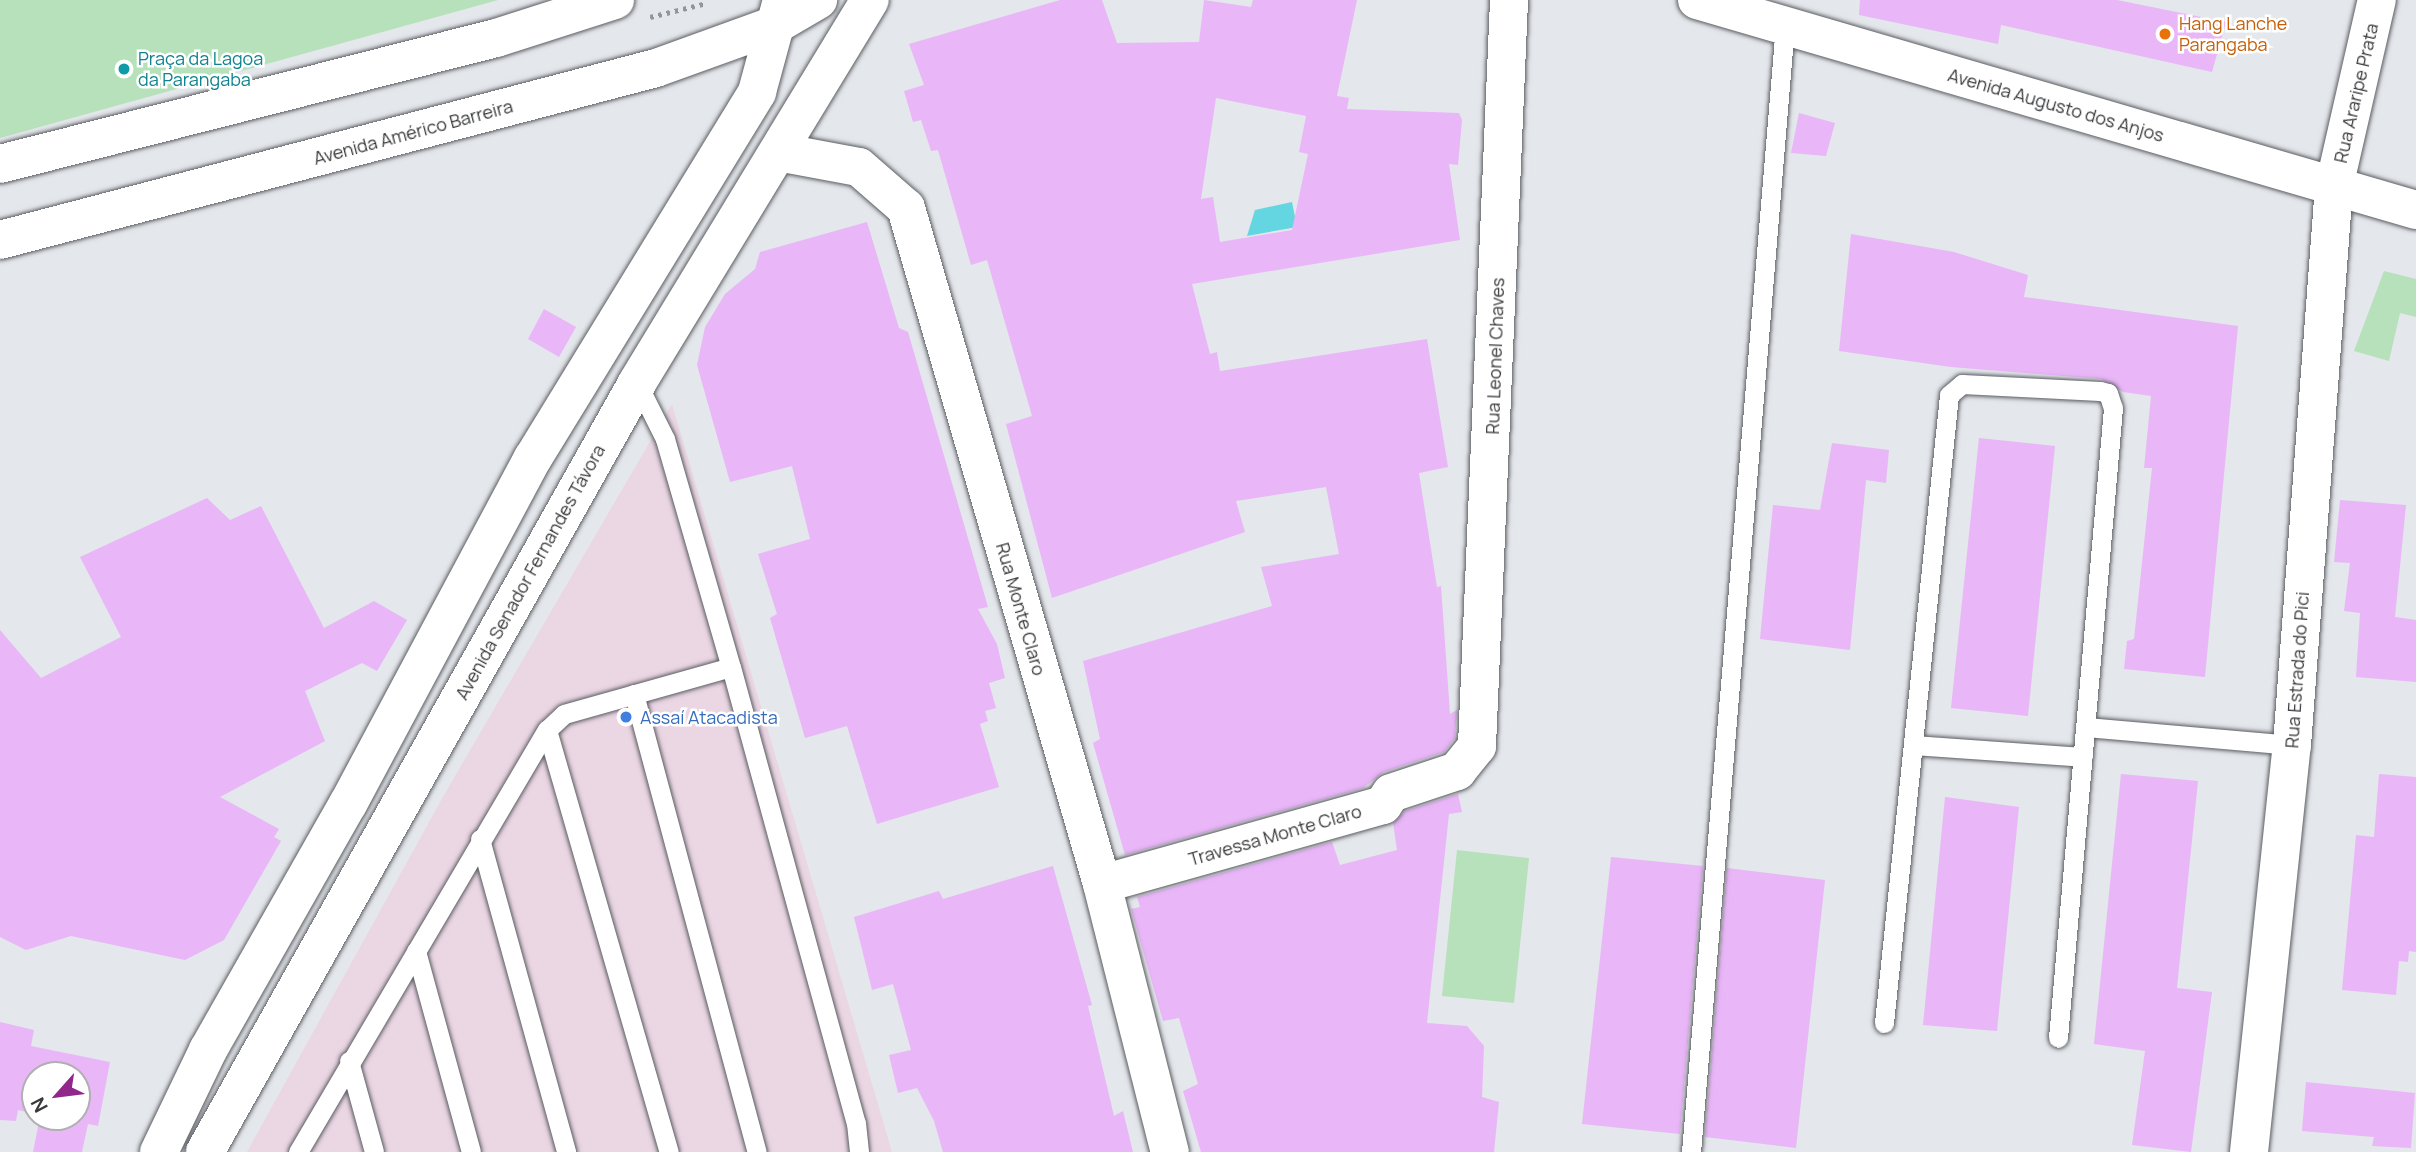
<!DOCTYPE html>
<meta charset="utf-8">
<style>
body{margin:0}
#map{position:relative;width:2416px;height:1152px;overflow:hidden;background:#e4e7eb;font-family:Manrope,sans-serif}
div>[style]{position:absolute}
.commercial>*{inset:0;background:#ebd6e4}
.green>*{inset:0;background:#b6e1ba}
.water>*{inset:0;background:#64d6e2}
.building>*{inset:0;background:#e9b6f8}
.path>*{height:4.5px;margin-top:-2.25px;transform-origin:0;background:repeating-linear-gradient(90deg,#939598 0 3.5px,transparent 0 8.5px)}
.roads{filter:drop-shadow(0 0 2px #5a5d61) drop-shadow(0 0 2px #5a5d61)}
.lane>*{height:19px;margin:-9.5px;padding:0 9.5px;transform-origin:9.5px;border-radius:9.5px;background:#fff}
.street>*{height:38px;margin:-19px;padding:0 19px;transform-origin:19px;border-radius:19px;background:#fff}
.primary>*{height:38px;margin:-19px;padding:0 19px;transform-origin:19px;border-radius:19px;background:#fff}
.dots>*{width:19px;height:19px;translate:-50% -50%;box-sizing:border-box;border:4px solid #fff;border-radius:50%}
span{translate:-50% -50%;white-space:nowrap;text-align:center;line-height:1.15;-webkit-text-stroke:5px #fff;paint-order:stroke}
.food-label{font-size:18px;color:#c56008}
.left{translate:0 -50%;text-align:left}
.culture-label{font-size:18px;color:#0d838f}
.street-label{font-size:18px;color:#393a3c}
.shop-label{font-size:18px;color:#366cbe}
.north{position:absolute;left:21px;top:1061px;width:70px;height:70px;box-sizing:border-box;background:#fff;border:2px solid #b0b0b1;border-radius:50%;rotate:242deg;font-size:19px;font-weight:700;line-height:28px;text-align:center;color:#393a3c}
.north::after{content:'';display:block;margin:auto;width:24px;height:32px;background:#91278a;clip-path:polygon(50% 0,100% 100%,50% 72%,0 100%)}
</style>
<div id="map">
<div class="commercial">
<i style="clip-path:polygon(672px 404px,892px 1152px,247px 1152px,444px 795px)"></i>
</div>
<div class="green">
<i style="clip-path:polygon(0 0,498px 0,0 138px)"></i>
<i style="clip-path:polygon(2384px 271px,2416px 279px,2416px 317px,2400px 313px,2389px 361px,2354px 351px)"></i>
<i style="clip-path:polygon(1457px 850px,1529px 858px,1514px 1003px,1442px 996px)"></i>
</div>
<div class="water">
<i style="clip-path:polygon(1292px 202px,1297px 227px,1247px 236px,1255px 210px)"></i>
</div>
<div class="building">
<i style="clip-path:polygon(evenodd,1060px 0,1102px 0,1117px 43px,1199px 42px,1204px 0,1251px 7px,1253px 0,1357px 0,1337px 96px,1349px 98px,1347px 109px,1459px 113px,1462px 120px,1458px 165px,1449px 164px,1460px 240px,1192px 284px,1210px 354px,1217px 352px,1220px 371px,1427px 339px,1448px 467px,1419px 473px,1437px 587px,1441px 586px,1450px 714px,1457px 710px,1455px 738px,1444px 752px,1384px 772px,1363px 788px,1125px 855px,1093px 743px,1100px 739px,1083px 661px,1272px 606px,1261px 567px,1339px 554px,1326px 487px,1236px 501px,1245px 532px,1052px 598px,1006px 424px,1032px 416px,1004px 319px,987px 260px,971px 265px,938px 150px,931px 151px,921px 120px,913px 122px,904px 91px,924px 85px,909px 44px,1060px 0,1216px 98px,1306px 116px,1299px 152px,1308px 154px,1292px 230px,1220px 242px,1213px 197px,1201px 199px,1216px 98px)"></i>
<i style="clip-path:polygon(1860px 0,2117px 0,2226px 22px,2212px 72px,2001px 25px,1998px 44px,1859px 15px)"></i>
<i style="clip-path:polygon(1799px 113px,1835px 123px,1826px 156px,1791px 153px)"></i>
<i style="clip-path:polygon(867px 222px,899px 328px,908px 332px,988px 607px,978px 609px,997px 644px,1005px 678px,989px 683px,996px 708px,985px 711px,988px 721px,980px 724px,999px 787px,877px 824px,847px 726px,805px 738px,770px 618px,777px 614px,758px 554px,810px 539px,792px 466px,730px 482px,697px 365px,705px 327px,725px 294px,755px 269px,760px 252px)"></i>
<i style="clip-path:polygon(1851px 234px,1954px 252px,2028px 275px,2024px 297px,2238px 326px,2205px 677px,2124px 669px,2127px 641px,2134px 639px,2152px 468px,2144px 468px,2151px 396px,2123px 392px,2101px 379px,1951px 367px,1839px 351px)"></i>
<i style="clip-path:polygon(544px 309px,576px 327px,559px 357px,528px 339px)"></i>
<i style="clip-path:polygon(1979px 438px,2055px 446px,2028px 716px,1951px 708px)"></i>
<i style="clip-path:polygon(1832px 443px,1889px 450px,1886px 483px,1866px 480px,1850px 650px,1760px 639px,1773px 505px,1820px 510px)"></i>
<i style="clip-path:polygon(207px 498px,230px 520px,261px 506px,324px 628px,374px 601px,407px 620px,377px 671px,362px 663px,305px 691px,325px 741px,220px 797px,279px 829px,274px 837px,281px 841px,224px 940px,185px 960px,71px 936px,26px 950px,0 937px,0 630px,41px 678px,121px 637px,80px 557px)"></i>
<i style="clip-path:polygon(2340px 500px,2406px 505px,2395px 617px,2416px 620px,2416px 682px,2356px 677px,2360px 613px,2344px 611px,2350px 563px,2334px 562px)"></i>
<i style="clip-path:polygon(2121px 774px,2198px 781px,2177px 988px,2212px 992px,2191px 1152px,2132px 1145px,2145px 1051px,2094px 1044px)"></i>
<i style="clip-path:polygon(2379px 774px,2416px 777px,2416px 952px,2409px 951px,2408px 962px,2399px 961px,2396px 995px,2342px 990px,2356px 835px,2374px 837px)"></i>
<i style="clip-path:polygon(1458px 794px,1462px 812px,1449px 814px,1427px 1023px,1467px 1026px,1484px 1046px,1482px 1097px,1499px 1102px,1494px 1152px,1201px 1152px,1183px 1091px,1198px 1084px,1179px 1018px,1163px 1021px,1131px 909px,1140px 907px,1137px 897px,1332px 842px,1340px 865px,1397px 850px,1393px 823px,1405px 811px)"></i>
<i style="clip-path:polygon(1945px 797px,2019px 807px,1997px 1031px,1923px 1025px)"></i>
<i style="clip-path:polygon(1611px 857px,1703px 866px,1680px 1134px,1582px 1124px)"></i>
<i style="clip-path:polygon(1053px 866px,1092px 1005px,1088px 1006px,1114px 1116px,1123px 1111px,1133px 1152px,943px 1152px,934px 1121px,917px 1088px,898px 1093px,889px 1055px,911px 1050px,893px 984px,872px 990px,854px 917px,939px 891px,943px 899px)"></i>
<i style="clip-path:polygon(1727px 868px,1825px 880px,1796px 1148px,1705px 1137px)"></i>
<i style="clip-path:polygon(0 1022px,34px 1030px,31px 1046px,110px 1062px,98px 1126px,88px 1124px,82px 1152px,33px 1152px,40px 1117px,77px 1117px,77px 1075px,35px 1075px,35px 1114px,18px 1110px,16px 1121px,0 1120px)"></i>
<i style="clip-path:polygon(2306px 1082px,2415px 1093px,2411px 1148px,2372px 1146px,2374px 1137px,2302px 1131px)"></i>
</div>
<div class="path">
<i style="left:650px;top:17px;width:59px;rotate:-13.8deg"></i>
</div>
<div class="roads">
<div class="lane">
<i style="left:637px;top:383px;width:63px;rotate:63.4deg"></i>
<i style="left:665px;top:439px;width:237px;rotate:73.9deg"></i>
<i style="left:731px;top:667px;width:473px;rotate:74.7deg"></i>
<i style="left:856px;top:1123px;width:29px;rotate:84deg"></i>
<i style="left:634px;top:694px;width:474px;rotate:75deg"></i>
<i style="left:2086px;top:727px;width:207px;rotate:5deg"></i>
<i style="left:547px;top:730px;width:439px;rotate:73.9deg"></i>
<i style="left:1913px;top:745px;width:170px;rotate:4deg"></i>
<i style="left:480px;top:839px;width:325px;rotate:74.6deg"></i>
<i style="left:416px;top:951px;width:208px;rotate:74.7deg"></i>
<i style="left:1884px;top:1023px;width:631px;rotate:-84.09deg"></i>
<i style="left:1949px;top:395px;width:17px;rotate:-40deg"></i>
<i style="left:1962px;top:384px;width:138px;rotate:2.9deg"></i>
<i style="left:2100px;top:391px;width:8px;rotate:14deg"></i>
<i style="left:2108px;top:393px;width:16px;rotate:72deg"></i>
<i style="left:2113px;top:408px;width:632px;rotate:94.99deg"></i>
<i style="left:349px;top:1061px;width:94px;rotate:74.6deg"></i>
<i style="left:298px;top:1152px;width:490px;rotate:-59.5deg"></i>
<i style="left:547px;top:730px;width:23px;rotate:-43deg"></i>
<i style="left:564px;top:714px;width:173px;rotate:-15.7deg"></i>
<i style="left:1691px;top:1152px;width:1130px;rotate:-85.23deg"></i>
</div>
<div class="street">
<i style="left:778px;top:152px;width:82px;rotate:10.5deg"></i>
<i style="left:859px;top:167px;width:62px;rotate:41.1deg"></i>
<i style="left:906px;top:208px;width:704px;rotate:73.83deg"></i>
<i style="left:1102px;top:884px;width:276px;rotate:75.8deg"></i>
<i style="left:1102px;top:884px;width:292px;rotate:-15.7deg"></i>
<i style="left:1383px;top:805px;width:14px;rotate:-56deg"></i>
<i style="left:1391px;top:793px;width:70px;rotate:-18.4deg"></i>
<i style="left:1457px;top:771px;width:32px;rotate:-51deg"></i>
<i style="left:1477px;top:746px;width:747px;rotate:-87.54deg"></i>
<i style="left:2249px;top:1152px;width:409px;rotate:-84deg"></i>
<i style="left:2292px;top:745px;width:560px;rotate:-85.7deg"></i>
<i style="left:2334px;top:187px;width:192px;rotate:-77.1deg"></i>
</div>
<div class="primary">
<i style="left:1697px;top:0;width:749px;rotate:16.28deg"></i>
<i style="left:0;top:164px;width:512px;rotate:-14.25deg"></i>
<i style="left:496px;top:38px;width:125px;rotate:-17.7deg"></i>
<i style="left:0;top:240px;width:678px;rotate:-14.69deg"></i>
<i style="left:656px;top:68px;width:127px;rotate:-19.9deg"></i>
<i style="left:775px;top:25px;width:50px;rotate:-30.2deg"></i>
<i style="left:159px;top:1152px;width:113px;rotate:-64.3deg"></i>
<i style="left:208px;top:1050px;width:283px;rotate:-60.4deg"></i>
<i style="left:348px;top:804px;width:392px;rotate:-61.9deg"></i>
<i style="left:533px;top:458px;width:429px;rotate:-58.5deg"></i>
<i style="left:757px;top:92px;width:95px;rotate:-74.8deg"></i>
<i style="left:205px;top:1152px;width:882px;rotate:-60.67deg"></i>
<i style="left:637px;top:383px;width:448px;rotate:-58.7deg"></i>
</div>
</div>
<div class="dots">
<i style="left:2165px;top:34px;background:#e8710a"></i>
<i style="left:124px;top:69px;background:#0f9aa8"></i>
<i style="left:626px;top:717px;background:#3f7fe0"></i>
</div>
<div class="food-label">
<span class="left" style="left:2179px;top:34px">Hang Lanche<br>Parangaba</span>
</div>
<div class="culture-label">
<span class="left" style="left:138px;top:69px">Praça da Lagoa<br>da Parangaba</span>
</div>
<div class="street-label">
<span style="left:2356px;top:93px;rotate:-77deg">Rua Araripe Prata</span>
<span style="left:2056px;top:105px;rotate:16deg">Avenida Augusto dos Anjos</span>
<span style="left:413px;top:132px;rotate:-15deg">Avenida Américo Barreira</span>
<span style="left:1495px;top:356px;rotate:-88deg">Rua Leonel Chaves</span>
<span style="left:530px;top:572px;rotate:-61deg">Avenida Senador Fernandes Távora</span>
<span style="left:1021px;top:609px;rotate:74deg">Rua Monte Claro</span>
<span style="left:2297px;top:670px;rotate:-86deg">Rua Estrada do Pici</span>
<span style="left:1275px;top:835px;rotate:-16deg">Travessa Monte Claro</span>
</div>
<div class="shop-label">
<span class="left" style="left:640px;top:717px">Assaí Atacadista</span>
</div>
<div class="north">N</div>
</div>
